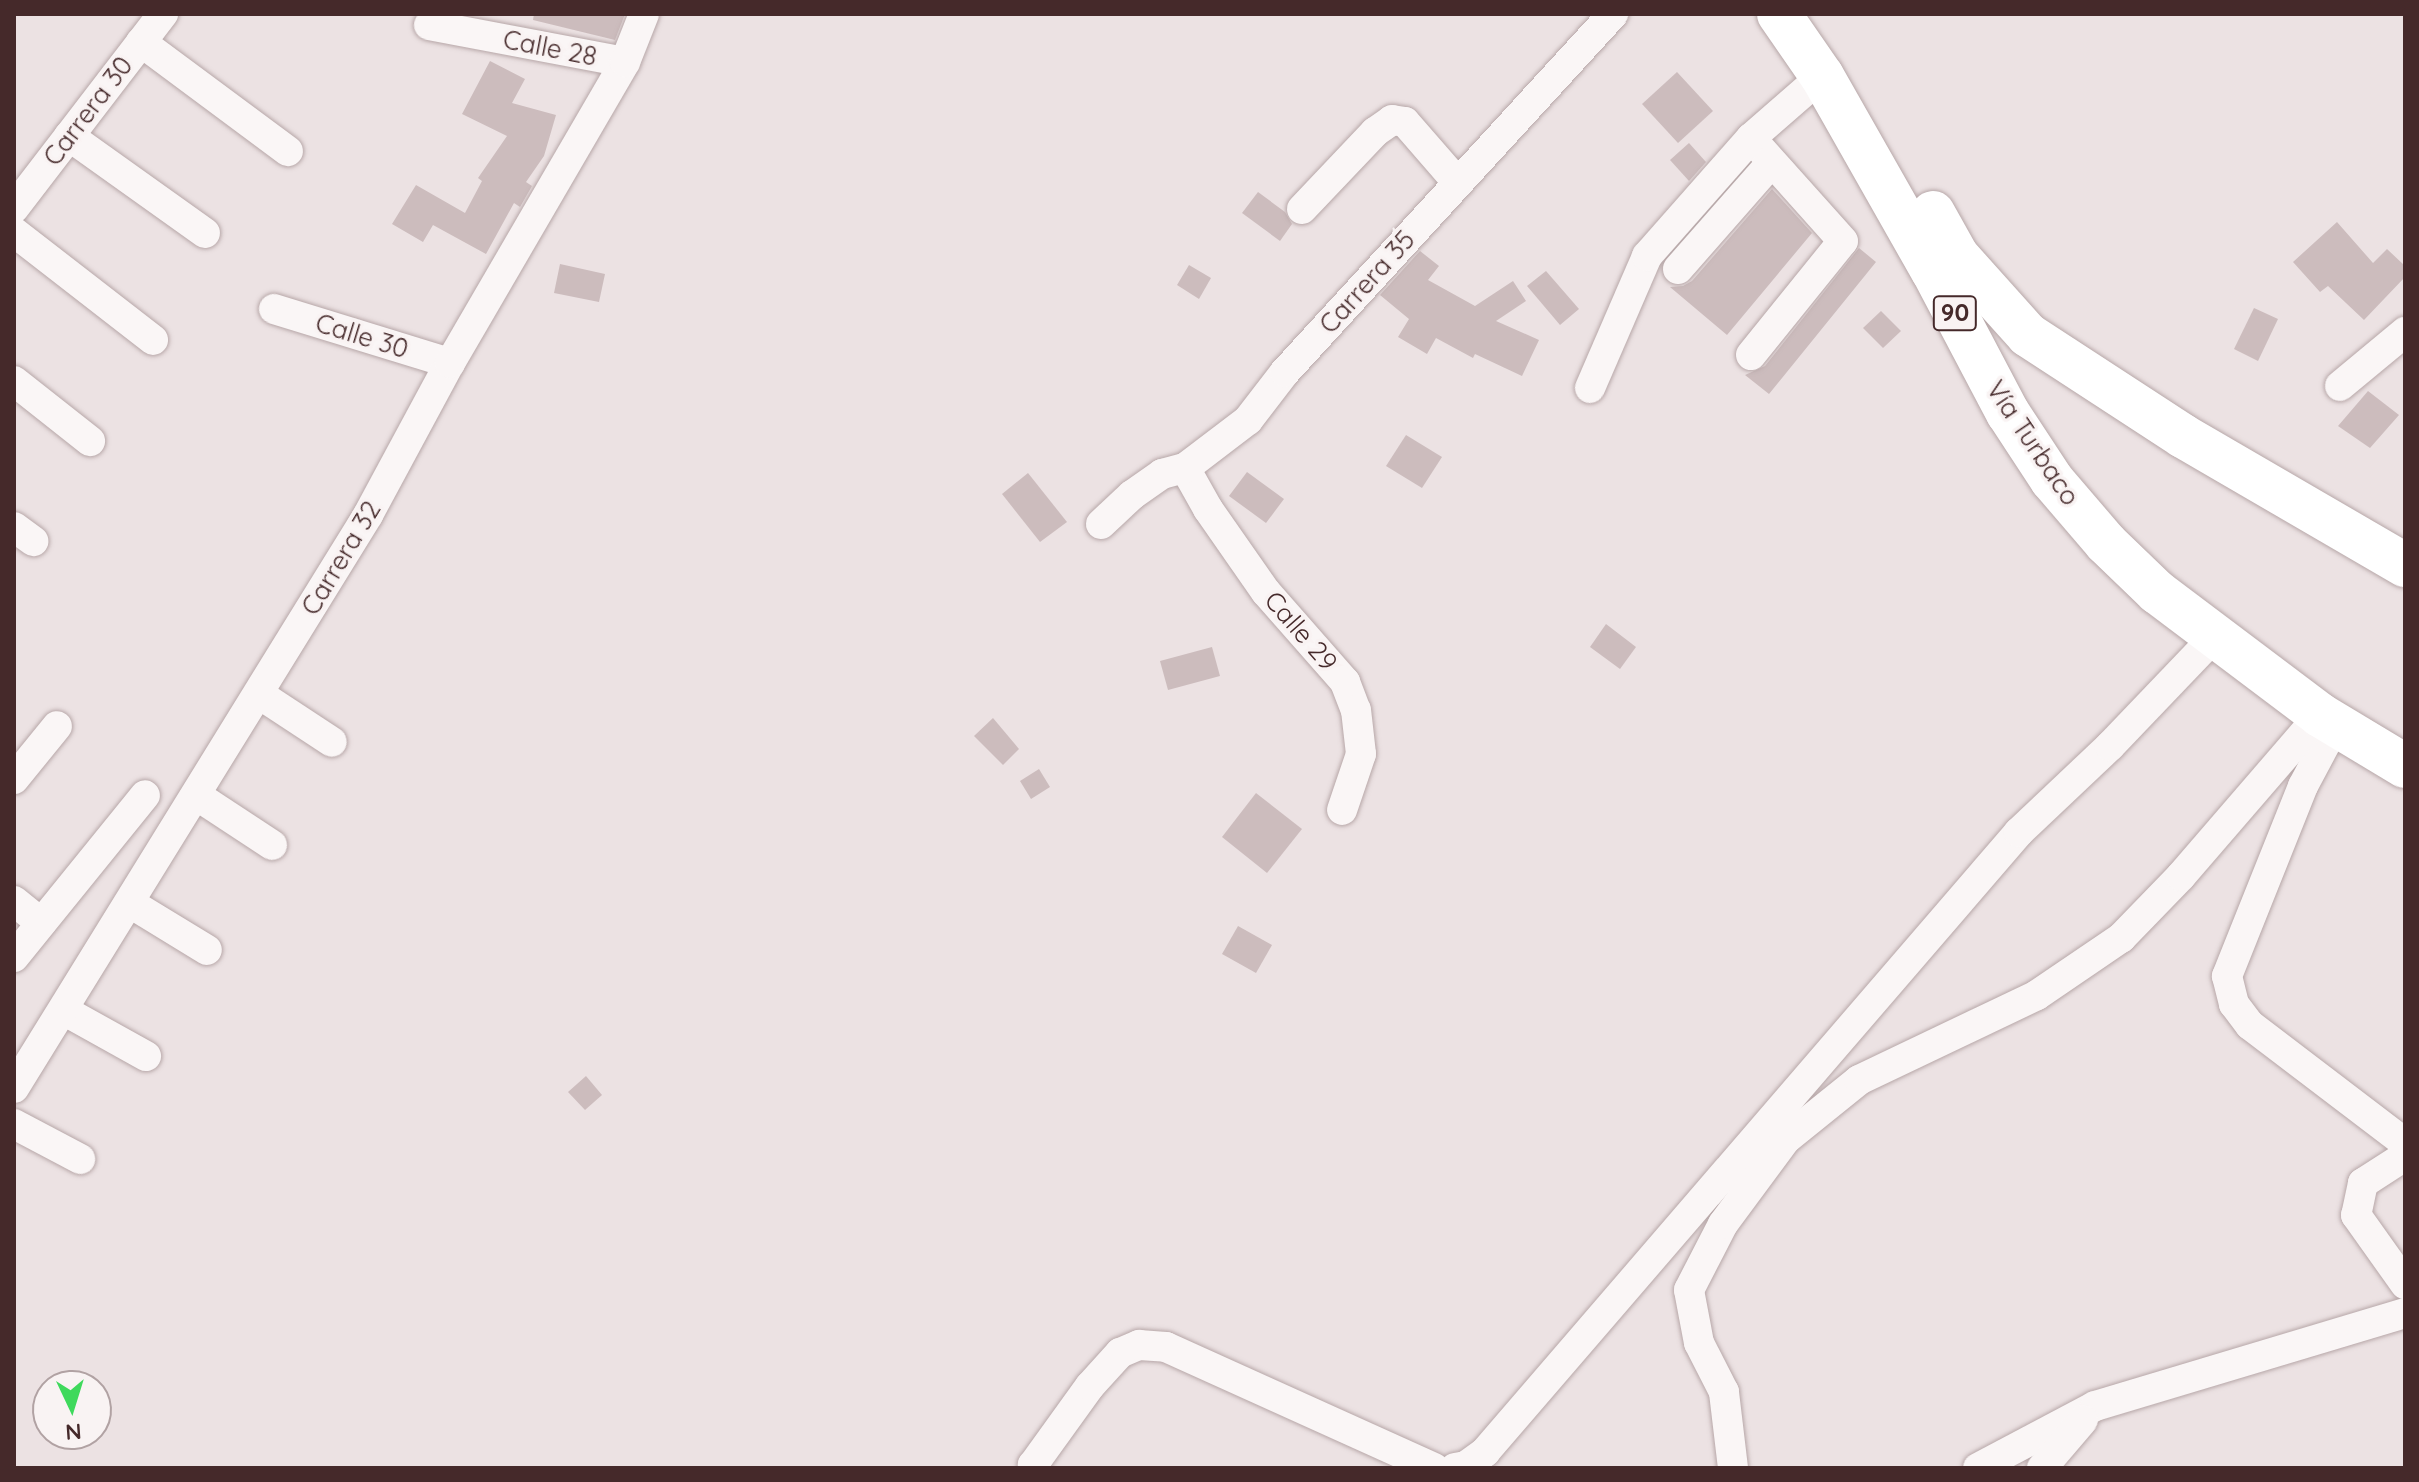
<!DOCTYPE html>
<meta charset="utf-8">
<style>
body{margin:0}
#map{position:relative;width:2419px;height:1482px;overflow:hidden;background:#ece2e3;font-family:Quicksand,sans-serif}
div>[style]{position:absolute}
.building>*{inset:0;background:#ccbcbd}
.roads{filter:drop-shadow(0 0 2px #b7a7a8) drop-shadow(0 0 2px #b7a7a8)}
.minor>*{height:30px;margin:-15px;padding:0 15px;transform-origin:15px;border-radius:15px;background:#faf6f6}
.highway>*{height:44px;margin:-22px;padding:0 22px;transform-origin:22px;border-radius:22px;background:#fff}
span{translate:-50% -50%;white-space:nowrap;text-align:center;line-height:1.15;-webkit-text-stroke:7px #f9f3f3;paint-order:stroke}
.shield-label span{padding:2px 6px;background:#f9f3f3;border:2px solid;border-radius:6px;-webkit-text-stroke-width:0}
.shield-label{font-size:24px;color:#45292a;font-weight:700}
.street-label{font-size:26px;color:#45292a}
.frame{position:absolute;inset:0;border:16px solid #45292a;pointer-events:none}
.north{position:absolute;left:32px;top:1370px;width:80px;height:80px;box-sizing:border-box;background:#f9f3f3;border:2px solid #b1a2a3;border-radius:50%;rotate:176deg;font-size:22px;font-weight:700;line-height:32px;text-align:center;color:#45292a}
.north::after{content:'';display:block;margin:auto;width:28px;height:36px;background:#3fd95c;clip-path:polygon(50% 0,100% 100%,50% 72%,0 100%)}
</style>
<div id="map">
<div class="building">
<i style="clip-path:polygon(534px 14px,625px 14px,615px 40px,533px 20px)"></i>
<i style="clip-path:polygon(490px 61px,525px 79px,512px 103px,556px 115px,544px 156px,526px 182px,532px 186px,520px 207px,514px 203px,486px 254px,433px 225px,423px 242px,392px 224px,416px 185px,465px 213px,482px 181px,478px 178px,507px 136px,462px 114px)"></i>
<i style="clip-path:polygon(1677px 72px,1713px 111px,1678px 143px,1642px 104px)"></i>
<i style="clip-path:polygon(1689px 143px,1706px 162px,1689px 181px,1670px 160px)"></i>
<i style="clip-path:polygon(1772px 189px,1812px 233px,1727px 335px,1670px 287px,1683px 286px,1692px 281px)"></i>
<i style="clip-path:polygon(1258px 192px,1285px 212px,1292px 224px,1280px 241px,1242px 213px)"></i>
<i style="clip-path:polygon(2337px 222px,2373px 263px,2387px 249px,2405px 266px,2405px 277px,2364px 320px,2328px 286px,2320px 292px,2293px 262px)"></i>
<i style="clip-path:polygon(1859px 248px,1876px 262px,1769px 394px,1745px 375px,1765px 366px)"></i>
<i style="clip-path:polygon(1420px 251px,1439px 266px,1428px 280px,1475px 306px,1513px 281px,1526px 301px,1496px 321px,1539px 340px,1522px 376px,1475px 354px,1473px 358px,1436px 338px,1427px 354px,1398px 337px,1409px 319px,1380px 295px)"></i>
<i style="clip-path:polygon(560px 264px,605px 274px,599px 302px,554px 293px)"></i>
<i style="clip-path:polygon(1189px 265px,1211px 278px,1199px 299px,1177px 285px)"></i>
<i style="clip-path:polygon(1546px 271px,1579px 309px,1560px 325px,1527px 286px)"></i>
<i style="clip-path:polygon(2254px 308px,2278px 319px,2258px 361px,2234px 349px)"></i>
<i style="clip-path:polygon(1881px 311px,1901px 331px,1883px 348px,1863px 328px)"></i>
<i style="clip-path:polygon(2368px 391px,2399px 415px,2370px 448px,2338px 426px)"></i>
<i style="clip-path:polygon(1406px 435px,1442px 457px,1422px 488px,1386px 466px)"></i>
<i style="clip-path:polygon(1247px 472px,1284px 499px,1266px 523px,1229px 496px)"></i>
<i style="clip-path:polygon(1028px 473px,1067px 522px,1040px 542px,1002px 494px)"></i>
<i style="clip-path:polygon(1606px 624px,1636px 647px,1620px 669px,1590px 647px)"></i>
<i style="clip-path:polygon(1212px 647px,1220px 676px,1168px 690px,1160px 661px)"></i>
<i style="clip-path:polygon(993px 718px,1019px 749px,1003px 765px,974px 736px)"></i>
<i style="clip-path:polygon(1039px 769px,1050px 787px,1031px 799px,1020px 781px)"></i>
<i style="clip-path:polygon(1256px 793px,1302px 829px,1267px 873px,1222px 837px)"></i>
<i style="clip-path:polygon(1238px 926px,1272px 945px,1256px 973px,1222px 954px)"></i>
<i style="clip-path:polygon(586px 1076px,602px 1095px,585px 1110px,568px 1092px)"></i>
</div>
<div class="roads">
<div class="minor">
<i style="left:429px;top:25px;width:199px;rotate:10.7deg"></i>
<i style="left:141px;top:42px;width:183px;rotate:36.6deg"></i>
<i style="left:69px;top:136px;width:167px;rotate:35.5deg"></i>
<i style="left:14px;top:208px;width:245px;rotate:-52.5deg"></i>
<i style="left:1302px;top:209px;width:106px;rotate:-46.5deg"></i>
<i style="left:1375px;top:132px;width:21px;rotate:-35deg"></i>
<i style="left:1392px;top:120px;width:13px;rotate:9deg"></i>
<i style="left:1405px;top:122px;width:81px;rotate:49deg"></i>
<i style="left:14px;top:232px;width:176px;rotate:37.8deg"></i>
<i style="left:1678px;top:269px;width:141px;rotate:-48.7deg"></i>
<i style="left:274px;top:309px;width:184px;rotate:17.1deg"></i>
<i style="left:1751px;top:355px;width:146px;rotate:-51.1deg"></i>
<i style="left:1843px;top:241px;width:138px;rotate:-131.8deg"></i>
<i style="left:14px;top:381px;width:97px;rotate:38.3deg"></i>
<i style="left:2340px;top:386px;width:85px;rotate:-39.7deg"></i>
<i style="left:1590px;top:388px;width:144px;rotate:-66.6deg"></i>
<i style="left:1647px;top:256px;width:157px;rotate:-48.6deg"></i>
<i style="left:1751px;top:138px;width:94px;rotate:-41.1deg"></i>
<i style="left:1185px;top:468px;width:47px;rotate:60.7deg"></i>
<i style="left:1208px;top:509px;width:101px;rotate:55.1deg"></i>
<i style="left:1266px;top:592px;width:120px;rotate:48.7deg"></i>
<i style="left:1345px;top:682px;width:30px;rotate:69deg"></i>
<i style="left:1356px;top:710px;width:44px;rotate:83.5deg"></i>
<i style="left:1361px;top:754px;width:59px;rotate:108.7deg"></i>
<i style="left:1101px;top:524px;width:42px;rotate:-43.1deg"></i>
<i style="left:1132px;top:495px;width:37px;rotate:-35deg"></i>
<i style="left:1162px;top:474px;width:24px;rotate:-15deg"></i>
<i style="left:1185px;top:468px;width:79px;rotate:-37.3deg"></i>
<i style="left:1248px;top:420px;width:61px;rotate:-52.4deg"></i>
<i style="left:1285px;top:372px;width:486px;rotate:-47.5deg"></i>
<i style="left:14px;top:527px;width:24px;rotate:36deg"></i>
<i style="left:259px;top:694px;width:87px;rotate:33.3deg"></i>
<i style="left:2336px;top:724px;width:70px;rotate:118deg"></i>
<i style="left:2303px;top:786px;width:205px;rotate:111.8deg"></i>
<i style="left:2227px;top:976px;width:29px;rotate:76deg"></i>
<i style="left:2234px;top:1004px;width:26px;rotate:53deg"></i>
<i style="left:2250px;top:1025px;width:195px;rotate:37.3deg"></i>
<i style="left:14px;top:779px;width:68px;rotate:-50.9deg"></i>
<i style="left:196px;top:795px;width:91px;rotate:33.3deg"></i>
<i style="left:14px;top:901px;width:35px;rotate:39deg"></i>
<i style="left:130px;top:903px;width:90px;rotate:31.4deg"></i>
<i style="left:14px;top:957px;width:208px;rotate:-51deg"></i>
<i style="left:63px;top:1010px;width:95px;rotate:29deg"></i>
<i style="left:14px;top:1088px;width:674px;rotate:-58.29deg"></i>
<i style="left:368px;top:515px;width:173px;rotate:-61.7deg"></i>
<i style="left:450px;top:363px;width:348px;rotate:-59.8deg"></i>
<i style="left:625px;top:62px;width:52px;rotate:-68.4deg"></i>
<i style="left:14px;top:1124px;width:75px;rotate:27.9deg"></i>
<i style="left:2405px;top:1156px;width:50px;rotate:147.3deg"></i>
<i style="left:2363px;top:1183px;width:33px;rotate:102deg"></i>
<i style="left:2356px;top:1215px;width:85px;rotate:54.6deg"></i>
<i style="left:1035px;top:1468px;width:4px;rotate:-124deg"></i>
<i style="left:1033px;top:1465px;width:97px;rotate:-54.2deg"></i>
<i style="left:1090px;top:1386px;width:45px;rotate:-47.7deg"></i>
<i style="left:1120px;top:1353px;width:21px;rotate:-23deg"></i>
<i style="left:1139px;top:1345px;width:27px;rotate:4deg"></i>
<i style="left:1166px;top:1347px;width:294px;rotate:24.3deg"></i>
<i style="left:1455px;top:1468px;width:11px;rotate:-10deg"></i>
<i style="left:1466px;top:1466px;width:24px;rotate:-36deg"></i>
<i style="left:1485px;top:1452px;width:818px;rotate:-49.26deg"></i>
<i style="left:2019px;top:832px;width:125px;rotate:-43.4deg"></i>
<i style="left:2110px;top:746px;width:152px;rotate:-46.3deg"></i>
<i style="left:1733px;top:1468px;width:77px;rotate:-96.8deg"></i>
<i style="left:1724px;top:1392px;width:55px;rotate:-117deg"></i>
<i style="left:1699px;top:1343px;width:54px;rotate:-100.7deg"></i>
<i style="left:1689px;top:1290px;width:74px;rotate:-62.7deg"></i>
<i style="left:1723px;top:1224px;width:106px;rotate:-53.5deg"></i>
<i style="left:1786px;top:1139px;width:94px;rotate:-38.9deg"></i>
<i style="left:1859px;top:1080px;width:197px;rotate:-25.5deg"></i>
<i style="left:2037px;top:995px;width:102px;rotate:-34.2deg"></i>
<i style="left:2121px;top:938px;width:86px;rotate:-45.9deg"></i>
<i style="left:2181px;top:876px;width:213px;rotate:-49.2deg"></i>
<i style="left:1978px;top:1468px;width:132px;rotate:-27.9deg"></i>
<i style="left:2095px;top:1406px;width:324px;rotate:-16.7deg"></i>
<i style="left:2042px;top:1468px;width:63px;rotate:-49.5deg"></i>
</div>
<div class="highway">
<i style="left:1779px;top:14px;width:75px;rotate:55.3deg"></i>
<i style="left:1822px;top:76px;width:224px;rotate:60.4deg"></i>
<i style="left:1933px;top:271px;width:161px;rotate:62.2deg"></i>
<i style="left:2008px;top:413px;width:80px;rotate:56.7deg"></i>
<i style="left:2052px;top:480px;width:83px;rotate:49.4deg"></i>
<i style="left:2106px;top:543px;width:71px;rotate:43.9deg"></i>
<i style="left:2157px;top:592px;width:204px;rotate:37deg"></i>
<i style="left:2320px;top:715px;width:99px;rotate:31deg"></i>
<i style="left:1933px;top:213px;width:49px;rotate:60.8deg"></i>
<i style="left:1957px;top:256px;width:106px;rotate:48.1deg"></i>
<i style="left:2028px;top:335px;width:185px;rotate:33.1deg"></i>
<i style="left:2183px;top:436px;width:257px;rotate:30.2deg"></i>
</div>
</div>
<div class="shield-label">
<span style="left:1955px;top:313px">90</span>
</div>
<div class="street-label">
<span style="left:550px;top:48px;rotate:11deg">Calle 28</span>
<span style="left:88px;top:111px;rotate:-53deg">Carrera 30</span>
<span style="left:1367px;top:282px;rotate:-48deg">Carrera 35</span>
<span style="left:362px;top:336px;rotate:17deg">Calle 30</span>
<span style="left:2033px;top:443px;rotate:56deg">Vía Turbaco</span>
<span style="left:341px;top:558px;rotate:-59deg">Carrera 32</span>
<span style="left:1301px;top:631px;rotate:49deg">Calle 29</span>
</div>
<div class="frame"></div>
<div class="north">N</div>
</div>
